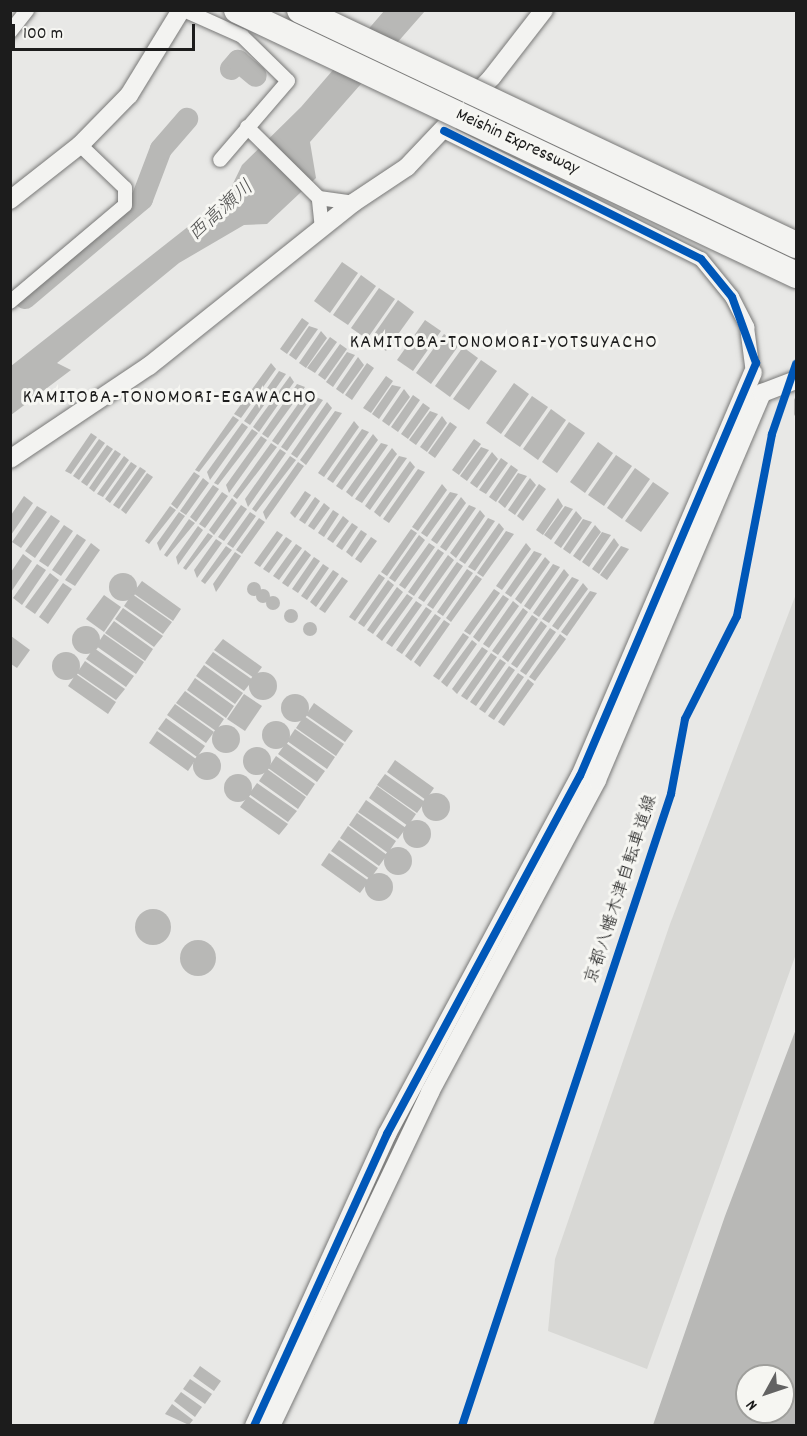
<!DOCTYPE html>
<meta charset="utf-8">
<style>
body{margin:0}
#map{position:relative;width:807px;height:1436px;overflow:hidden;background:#e8e8e6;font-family:Dekko,"Klee One",sans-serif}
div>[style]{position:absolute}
.green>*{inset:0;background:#d8d8d5}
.water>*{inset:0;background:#b8b8b6}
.round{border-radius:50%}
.stream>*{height:4px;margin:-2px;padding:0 2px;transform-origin:2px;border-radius:2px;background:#b8b8b6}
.river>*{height:22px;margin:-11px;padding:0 11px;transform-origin:11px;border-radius:11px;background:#b8b8b6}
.roads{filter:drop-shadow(0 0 2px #787877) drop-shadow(0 0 2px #787877)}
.minor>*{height:14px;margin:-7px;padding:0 7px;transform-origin:7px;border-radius:7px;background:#f3f3f1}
.tertiary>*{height:18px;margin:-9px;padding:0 9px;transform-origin:9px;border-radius:9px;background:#f3f3f1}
.bridges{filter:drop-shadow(0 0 2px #787877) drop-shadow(0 0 2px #787877)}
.motorway-bridge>*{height:26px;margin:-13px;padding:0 13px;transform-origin:13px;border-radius:13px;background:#f3f3f1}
.cycleway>*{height:8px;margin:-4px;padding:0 4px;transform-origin:4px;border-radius:4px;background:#0057b8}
span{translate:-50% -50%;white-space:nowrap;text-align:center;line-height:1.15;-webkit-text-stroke:6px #f6f6f2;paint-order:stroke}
.street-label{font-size:18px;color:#1c1c1c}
.water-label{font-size:20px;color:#525251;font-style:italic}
.neighbourhood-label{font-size:20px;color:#1c1c1c;letter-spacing:1.5px}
.frame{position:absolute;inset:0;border:12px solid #1c1c1c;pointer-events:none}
.north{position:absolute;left:735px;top:1364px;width:60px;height:60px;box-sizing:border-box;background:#f6f6f2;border:2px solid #9f9f9c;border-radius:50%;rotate:230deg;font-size:16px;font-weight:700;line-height:24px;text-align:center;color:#1c1c1c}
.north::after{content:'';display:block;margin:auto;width:21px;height:27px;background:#636363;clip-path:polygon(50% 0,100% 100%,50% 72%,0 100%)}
.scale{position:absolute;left:12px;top:24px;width:183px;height:27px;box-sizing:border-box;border:3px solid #1c1c1c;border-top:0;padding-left:8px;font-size:18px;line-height:21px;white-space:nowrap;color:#1c1c1c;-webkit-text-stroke:4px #f6f6f2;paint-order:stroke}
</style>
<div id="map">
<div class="green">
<i style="clip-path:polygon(796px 594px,796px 954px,647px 1369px,548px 1331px,555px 1259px,670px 924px)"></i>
</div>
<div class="water">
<i style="clip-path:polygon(384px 11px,425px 11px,310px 142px,316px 178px,267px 224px,244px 225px,179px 263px,57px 363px,71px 370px,11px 415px,11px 366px,227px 196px,242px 165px,301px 107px)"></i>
<i style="clip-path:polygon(342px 262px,358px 273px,330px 313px,314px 301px)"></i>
<i style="clip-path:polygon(361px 275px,376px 286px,348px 325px,333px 315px)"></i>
<i style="clip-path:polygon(379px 288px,395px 299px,367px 339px,351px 328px)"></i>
<i style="clip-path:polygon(398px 300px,414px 312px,386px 351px,370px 340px)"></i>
<i style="clip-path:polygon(302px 318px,309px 323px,287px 354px,280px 349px)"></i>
<i style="clip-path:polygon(425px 320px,441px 331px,413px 371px,397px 360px)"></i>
<i style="clip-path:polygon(309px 326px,318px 329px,296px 360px,289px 355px)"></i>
<i style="clip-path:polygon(321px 331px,327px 338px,306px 368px,299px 363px)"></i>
<i style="clip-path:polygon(444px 334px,459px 345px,431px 384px,416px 373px)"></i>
<i style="clip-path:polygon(330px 337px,337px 342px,315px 373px,307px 368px)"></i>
<i style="clip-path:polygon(340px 344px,347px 349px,325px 380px,318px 375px)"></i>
<i style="clip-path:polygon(463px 347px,478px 358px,450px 397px,435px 386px)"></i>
<i style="clip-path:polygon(347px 352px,355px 355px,333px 387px,326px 382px)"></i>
<i style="clip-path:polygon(358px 357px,364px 365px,343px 394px,336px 389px)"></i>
<i style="clip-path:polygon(481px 360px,497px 371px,469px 410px,453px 399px)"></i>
<i style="clip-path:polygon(271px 363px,276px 369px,241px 418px,234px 414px)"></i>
<i style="clip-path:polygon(367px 363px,374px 368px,352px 400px,345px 395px)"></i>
<i style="clip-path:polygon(279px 371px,286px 374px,250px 425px,244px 421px)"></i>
<i style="clip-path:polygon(290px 376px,294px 382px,259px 432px,253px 427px)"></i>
<i style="clip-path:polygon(386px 376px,393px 381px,371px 413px,363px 408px)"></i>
<i style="clip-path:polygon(514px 383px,529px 394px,501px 434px,486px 423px)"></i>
<i style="clip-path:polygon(297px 384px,305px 387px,268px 438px,262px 434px)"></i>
<i style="clip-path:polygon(392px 385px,401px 387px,379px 419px,372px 414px)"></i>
<i style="clip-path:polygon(404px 389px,410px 397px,389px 426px,382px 421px)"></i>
<i style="clip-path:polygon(308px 390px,313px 395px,278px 445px,272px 441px)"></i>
<i style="clip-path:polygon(413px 395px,420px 400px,398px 432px,391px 427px)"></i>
<i style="clip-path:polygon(532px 396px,548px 407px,520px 447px,504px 436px)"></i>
<i style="clip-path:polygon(316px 397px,323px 400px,287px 451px,281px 447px)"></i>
<i style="clip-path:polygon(327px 402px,332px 408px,297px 458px,291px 454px)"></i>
<i style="clip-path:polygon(423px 403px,430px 408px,408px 439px,401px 434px)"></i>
<i style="clip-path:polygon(551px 409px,566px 420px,538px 460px,523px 449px)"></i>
<i style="clip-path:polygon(335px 411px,342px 413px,306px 465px,300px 460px)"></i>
<i style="clip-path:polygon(430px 411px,438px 414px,416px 445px,409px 440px)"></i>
<i style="clip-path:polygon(233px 416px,239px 420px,199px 472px,195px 470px)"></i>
<i style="clip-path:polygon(442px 416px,447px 423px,427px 452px,420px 447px)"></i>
<i style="clip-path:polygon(354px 421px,359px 427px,324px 477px,318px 473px)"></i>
<i style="clip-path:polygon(450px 422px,457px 427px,435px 458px,428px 453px)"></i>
<i style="clip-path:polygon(569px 422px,585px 433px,557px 473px,542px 462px)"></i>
<i style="clip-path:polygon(242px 423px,248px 427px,210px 480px,207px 472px)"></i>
<i style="clip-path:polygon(252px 429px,258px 433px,218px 485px,214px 483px)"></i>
<i style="clip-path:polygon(362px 429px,369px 432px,333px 483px,327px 479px)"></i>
<i style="clip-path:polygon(91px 433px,97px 437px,71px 474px,65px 471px)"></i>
<i style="clip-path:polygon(373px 434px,378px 440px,342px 490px,336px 486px)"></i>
<i style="clip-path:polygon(261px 436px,267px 440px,229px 493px,226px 485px)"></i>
<i style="clip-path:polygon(99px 439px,105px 443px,79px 480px,73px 476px)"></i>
<i style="clip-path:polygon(474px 439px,481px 444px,459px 475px,452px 470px)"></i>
<i style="clip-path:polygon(598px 442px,613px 453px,585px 493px,570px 482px)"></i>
<i style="clip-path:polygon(271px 443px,277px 447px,237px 499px,233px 496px)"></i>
<i style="clip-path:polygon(381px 443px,388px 445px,352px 497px,346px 492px)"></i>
<i style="clip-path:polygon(107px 445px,113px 449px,87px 486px,81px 482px)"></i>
<i style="clip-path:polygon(481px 447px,489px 450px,467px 481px,460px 476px)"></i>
<i style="clip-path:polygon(392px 448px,397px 454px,362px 503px,355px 499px)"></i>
<i style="clip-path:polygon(280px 449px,286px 453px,248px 507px,245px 499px)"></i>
<i style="clip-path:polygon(115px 450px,121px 454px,94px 492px,89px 488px)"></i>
<i style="clip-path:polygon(492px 452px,498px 459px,477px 488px,470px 483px)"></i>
<i style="clip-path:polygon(616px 455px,632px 466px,604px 506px,588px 495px)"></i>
<i style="clip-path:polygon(124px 456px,129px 460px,103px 497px,97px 494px)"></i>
<i style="clip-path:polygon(290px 456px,296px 460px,256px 512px,252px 509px)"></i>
<i style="clip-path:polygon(399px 456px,407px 458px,370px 510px,365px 506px)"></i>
<i style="clip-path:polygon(501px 458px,508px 463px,486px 494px,479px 490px)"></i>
<i style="clip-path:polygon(410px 461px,415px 467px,380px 517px,374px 512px)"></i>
<i style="clip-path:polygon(131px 462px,137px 466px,110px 503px,105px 499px)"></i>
<i style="clip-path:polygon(298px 462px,304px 466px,266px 520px,263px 512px)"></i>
<i style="clip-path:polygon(511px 465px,518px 470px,496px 502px,489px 497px)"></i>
<i style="clip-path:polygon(140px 467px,146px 471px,119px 509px,113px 505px)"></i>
<i style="clip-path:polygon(635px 468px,650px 479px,622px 519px,607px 508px)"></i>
<i style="clip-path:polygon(418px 469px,425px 472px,389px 523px,383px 519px)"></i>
<i style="clip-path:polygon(194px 472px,200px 476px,177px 509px,171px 504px)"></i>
<i style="clip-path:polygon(147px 473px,153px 477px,126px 514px,121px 510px)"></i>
<i style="clip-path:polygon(518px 473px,527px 476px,505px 508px,498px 502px)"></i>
<i style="clip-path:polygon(203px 478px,209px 483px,186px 515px,180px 511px)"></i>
<i style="clip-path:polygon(530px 478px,536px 485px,515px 515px,508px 510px)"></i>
<i style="clip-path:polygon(653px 482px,669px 493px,641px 532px,625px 521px)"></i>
<i style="clip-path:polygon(442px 484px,447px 490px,418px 531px,412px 527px)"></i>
<i style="clip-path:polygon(539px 484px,546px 489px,523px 521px,517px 516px)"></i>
<i style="clip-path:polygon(213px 485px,219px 489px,196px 522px,190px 517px)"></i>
<i style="clip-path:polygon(305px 491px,311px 495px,295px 518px,290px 513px)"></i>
<i style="clip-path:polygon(222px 492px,228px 496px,205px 528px,199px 524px)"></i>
<i style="clip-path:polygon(450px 492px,458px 494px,427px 537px,421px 533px)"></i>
<i style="clip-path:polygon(24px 496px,33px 503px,11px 535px,11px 515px)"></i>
<i style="clip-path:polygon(315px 497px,320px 501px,305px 524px,299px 520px)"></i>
<i style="clip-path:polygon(461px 497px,466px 503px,437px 544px,431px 540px)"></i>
<i style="clip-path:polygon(232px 498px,237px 503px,214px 535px,209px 530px)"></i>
<i style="clip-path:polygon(558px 498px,563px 506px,543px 535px,536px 530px)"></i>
<i style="clip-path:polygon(324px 503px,330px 508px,314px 530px,308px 526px)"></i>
<i style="clip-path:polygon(241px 505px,247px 509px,224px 541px,218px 537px)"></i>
<i style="clip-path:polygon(469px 505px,476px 508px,446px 551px,440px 547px)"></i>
<i style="clip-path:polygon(37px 506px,47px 512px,21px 548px,12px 542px)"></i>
<i style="clip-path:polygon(170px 506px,176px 510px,149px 544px,145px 541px)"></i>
<i style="clip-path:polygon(565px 506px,573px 509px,551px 540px,544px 535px)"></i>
<i style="clip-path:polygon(333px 510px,339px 514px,324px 537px,318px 533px)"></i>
<i style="clip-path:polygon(480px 510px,485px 516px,456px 558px,450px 553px)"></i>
<i style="clip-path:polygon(576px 511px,582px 518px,561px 548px,554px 543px)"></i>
<i style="clip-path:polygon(179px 512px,185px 516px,160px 551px,157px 543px)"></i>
<i style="clip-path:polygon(250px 512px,256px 516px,233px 548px,227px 544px)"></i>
<i style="clip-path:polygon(51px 515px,60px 521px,35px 558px,25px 551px)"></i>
<i style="clip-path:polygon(343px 516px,349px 521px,333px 543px,327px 539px)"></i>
<i style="clip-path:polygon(259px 518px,265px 522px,242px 554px,236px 550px)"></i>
<i style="clip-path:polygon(488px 518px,495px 521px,465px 564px,459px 560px)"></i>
<i style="clip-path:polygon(189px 519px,195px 523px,167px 557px,164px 555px)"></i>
<i style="clip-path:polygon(583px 519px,592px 522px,570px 554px,563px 549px)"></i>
<i style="clip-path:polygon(352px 523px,358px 527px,342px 550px,336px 546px)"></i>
<i style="clip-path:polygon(499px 523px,504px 529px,475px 571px,468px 567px)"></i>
<i style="clip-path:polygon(64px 525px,73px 531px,48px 567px,39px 561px)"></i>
<i style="clip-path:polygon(595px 525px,601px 532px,580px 561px,573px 556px)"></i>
<i style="clip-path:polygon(198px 526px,203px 530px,178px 565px,176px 557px)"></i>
<i style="clip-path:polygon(411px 529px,417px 533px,387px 576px,381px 572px)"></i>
<i style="clip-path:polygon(361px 530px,367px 534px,352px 557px,346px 552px)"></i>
<i style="clip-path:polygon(277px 531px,283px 535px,260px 567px,254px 563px)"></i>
<i style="clip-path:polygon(506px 531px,514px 534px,483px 577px,477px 573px)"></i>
<i style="clip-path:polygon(602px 532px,611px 535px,589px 567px,582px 562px)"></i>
<i style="clip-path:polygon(208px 533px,213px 536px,186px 570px,183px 568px)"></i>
<i style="clip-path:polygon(77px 534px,86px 540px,61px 576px,52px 570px)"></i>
<i style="clip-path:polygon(419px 535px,425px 540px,395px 582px,389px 578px)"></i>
<i style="clip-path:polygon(286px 537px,292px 541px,269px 573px,263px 569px)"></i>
<i style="clip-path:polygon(371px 537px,377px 541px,361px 563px,355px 559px)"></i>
<i style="clip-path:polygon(614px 538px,619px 545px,599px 574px,592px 569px)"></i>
<i style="clip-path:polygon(216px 539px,222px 543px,197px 578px,194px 570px)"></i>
<i style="clip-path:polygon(91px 543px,100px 550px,75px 586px,65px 580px)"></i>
<i style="clip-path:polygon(429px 543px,435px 547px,405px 589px,399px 585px)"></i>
<i style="clip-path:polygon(526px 543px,531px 549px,502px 590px,496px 586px)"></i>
<i style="clip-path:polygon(296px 544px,302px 548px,279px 580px,273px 576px)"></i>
<i style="clip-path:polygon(226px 546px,232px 550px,205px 584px,201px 581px)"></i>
<i style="clip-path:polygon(621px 546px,629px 549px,607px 580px,600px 575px)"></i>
<i style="clip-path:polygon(438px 549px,444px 553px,414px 596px,408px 592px)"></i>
<i style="clip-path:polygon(305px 550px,311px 555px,288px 587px,282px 583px)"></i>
<i style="clip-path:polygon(534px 551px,542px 554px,511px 597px,505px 593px)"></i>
<i style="clip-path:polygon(235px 552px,241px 556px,216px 592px,213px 584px)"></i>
<i style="clip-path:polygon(23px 554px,32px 561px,11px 592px,11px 572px)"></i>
<i style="clip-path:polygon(448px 555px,454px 560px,424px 602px,418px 598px)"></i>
<i style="clip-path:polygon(314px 557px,320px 561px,298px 593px,292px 589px)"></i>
<i style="clip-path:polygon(545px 557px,550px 562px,521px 604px,515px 599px)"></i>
<i style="clip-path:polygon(457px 562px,463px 566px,433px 609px,427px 605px)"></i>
<i style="clip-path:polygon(37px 564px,46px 570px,22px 605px,13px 598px)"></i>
<i style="clip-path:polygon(323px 564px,329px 568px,307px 600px,301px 596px)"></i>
<i style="clip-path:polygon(553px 564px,560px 567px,530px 610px,524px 606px)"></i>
<i style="clip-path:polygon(467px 569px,473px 573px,443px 616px,437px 612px)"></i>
<i style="clip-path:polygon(564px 569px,569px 575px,539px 617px,533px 613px)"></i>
<i style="clip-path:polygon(333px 570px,339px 574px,316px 607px,310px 602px)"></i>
<i class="round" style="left:109px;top:573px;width:28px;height:28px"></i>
<i style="clip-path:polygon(50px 573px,59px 580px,35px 614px,25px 607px)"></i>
<i style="clip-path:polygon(379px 574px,385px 578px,355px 621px,349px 617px)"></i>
<i style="clip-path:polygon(476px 575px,482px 579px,451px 622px,446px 618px)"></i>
<i style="clip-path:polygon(342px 577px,348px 581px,325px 613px,319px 609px)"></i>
<i style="clip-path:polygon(572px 577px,579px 580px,549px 623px,542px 619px)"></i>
<i style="clip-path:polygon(388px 580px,394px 585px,364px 627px,358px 623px)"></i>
<i style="clip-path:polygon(142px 581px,181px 609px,173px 621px,133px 593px)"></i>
<i class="round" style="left:247px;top:582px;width:14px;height:14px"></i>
<i style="clip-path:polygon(63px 583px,72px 589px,48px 624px,39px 617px)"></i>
<i style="clip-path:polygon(583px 583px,588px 589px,558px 630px,552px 626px)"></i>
<i style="clip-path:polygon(397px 587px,403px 592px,373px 634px,367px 630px)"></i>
<i style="clip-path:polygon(494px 589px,500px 593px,470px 635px,464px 631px)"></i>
<i class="round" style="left:256px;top:589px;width:14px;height:14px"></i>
<i style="clip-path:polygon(590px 591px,597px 593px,567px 636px,561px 632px)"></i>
<i style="clip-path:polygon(132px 594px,172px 622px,163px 634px,124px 606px)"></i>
<i style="clip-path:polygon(407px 594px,413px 598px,382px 641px,376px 636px)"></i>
<i style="clip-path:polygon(104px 595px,121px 607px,104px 632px,86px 619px)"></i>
<i style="clip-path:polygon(503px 595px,509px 599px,479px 642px,473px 637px)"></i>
<i class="round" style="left:266px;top:596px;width:14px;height:14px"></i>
<i style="clip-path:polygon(416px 601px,422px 605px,392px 647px,386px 643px)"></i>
<i style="clip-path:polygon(513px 601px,519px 606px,489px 648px,483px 644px)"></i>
<i style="clip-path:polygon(426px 607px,432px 611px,402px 654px,396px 650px)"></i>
<i style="clip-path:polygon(123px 608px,163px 636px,154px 647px,115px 619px)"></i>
<i style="clip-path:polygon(523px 608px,528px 612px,498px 655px,492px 651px)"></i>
<i class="round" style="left:284px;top:609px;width:14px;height:14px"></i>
<i style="clip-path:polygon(435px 614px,441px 618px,411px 661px,405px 656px)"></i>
<i style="clip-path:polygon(532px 615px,538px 619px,508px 662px,502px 657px)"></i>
<i style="clip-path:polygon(444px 620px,450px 624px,420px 667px,414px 662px)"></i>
<i style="clip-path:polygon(114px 621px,153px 649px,145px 661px,105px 633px)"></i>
<i style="clip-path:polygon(541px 621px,547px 626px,517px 668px,511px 664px)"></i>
<i class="round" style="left:303px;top:622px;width:14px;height:14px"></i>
<i class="round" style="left:72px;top:626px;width:28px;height:28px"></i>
<i style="clip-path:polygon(550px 628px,556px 632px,526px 675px,520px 671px)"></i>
<i style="clip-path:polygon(463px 633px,469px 637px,439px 680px,433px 676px)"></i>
<i style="clip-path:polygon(104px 634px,144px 662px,136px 674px,96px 646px)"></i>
<i style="clip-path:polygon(560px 634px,566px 639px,535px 681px,529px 677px)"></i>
<i style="clip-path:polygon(11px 636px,30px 650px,17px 668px,11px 664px)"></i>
<i style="clip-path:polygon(223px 639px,262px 667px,254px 678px,214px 650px)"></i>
<i style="clip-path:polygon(472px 640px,477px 644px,447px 687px,441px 682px)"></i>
<i style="clip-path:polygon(482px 647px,488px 651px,457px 694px,452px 689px)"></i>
<i style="clip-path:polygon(94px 648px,134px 676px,126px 687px,86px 659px)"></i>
<i class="round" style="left:52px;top:652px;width:28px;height:28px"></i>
<i style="clip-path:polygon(213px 652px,253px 680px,244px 691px,205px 663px)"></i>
<i style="clip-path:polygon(491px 653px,497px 657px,467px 700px,461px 696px)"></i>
<i style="clip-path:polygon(500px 659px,506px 663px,476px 706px,470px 702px)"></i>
<i style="clip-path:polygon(85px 661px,125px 689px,116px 700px,77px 673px)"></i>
<i style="clip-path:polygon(204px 665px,243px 693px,235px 704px,196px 676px)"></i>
<i style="clip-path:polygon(509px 666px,515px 670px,485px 713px,479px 709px)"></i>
<i class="round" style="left:249px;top:672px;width:28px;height:28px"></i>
<i style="clip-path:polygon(518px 673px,524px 677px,494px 720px,488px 716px)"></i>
<i style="clip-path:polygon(76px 674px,116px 702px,108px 714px,68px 686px)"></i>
<i style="clip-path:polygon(195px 678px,234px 706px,226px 718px,187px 690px)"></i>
<i style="clip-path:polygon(528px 679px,534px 684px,504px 726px,498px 722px)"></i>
<i style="clip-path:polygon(185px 691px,224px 719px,216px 731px,176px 703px)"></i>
<i class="round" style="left:281px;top:694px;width:28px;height:28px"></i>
<i style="clip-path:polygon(244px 694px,262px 706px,245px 731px,227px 719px)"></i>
<i style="clip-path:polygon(314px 703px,353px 731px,345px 742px,306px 715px)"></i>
<i style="clip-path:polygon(175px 704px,214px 732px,206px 743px,167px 715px)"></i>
<i style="clip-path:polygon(304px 716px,344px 744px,336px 756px,296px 728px)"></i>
<i style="clip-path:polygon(166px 718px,205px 746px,197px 757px,158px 729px)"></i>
<i class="round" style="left:262px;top:721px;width:28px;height:28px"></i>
<i class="round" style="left:212px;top:725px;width:28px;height:28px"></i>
<i style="clip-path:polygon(295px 729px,335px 757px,327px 769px,287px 741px)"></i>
<i style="clip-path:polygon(157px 731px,196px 759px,188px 771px,149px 743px)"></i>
<i style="clip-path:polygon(286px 743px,325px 771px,317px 782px,278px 754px)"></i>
<i class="round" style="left:243px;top:747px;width:28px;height:28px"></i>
<i class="round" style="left:193px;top:752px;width:28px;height:28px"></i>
<i style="clip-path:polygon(276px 756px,315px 784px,307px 796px,268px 768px)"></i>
<i style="clip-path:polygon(395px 760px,434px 788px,426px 800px,387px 772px)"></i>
<i style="clip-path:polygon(267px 769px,306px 797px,298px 809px,259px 781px)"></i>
<i class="round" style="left:224px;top:774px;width:28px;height:28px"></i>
<i style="clip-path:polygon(385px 774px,425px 802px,417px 813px,377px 785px)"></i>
<i style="clip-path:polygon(257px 783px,297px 811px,288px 822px,249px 794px)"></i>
<i style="clip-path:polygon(377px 786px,416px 814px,408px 826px,369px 798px)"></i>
<i class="round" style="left:422px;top:793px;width:28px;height:28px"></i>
<i style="clip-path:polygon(248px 796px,288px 824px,279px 835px,240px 807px)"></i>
<i style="clip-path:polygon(366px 800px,406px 828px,398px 839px,358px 812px)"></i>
<i style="clip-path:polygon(357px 813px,396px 841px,388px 853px,349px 825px)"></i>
<i class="round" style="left:403px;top:820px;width:28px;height:28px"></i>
<i style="clip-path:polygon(348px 826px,387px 855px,379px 866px,340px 838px)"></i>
<i style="clip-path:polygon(339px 840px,378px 868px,370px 879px,331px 851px)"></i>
<i class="round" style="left:384px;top:847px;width:28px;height:28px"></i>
<i style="clip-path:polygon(329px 853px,369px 881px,360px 893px,321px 865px)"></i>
<i class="round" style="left:365px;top:873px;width:28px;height:28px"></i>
<i class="round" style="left:135px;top:909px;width:36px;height:36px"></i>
<i class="round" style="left:180px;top:940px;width:36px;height:36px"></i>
<i style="clip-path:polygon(evenodd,796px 1029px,796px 1425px,653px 1425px,725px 1216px,796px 1029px,747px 1376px,783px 1376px,783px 1412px,747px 1412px,747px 1376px)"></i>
<i style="clip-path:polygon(200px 1366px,221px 1381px,214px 1391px,193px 1376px)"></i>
<i style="clip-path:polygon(190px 1379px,212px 1394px,205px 1404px,183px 1389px)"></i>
<i style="clip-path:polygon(181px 1392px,202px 1407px,195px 1417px,174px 1401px)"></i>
<i style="clip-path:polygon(172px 1404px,193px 1420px,189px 1425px,165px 1414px)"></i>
</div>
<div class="stream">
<i style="left:796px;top:400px;width:14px;rotate:90deg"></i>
</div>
<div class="river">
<i style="left:231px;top:69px;width:11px;rotate:-49deg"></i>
<i style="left:238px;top:61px;width:23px;rotate:40deg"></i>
<i style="left:25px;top:298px;width:153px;rotate:-40.2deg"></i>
<i style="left:142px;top:199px;width:53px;rotate:-69.2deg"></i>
<i style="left:161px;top:149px;width:40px;rotate:-49deg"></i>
</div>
<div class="roads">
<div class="minor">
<i style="left:184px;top:10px;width:64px;rotate:24.1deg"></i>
<i style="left:242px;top:36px;width:64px;rotate:44.4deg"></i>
<i style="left:288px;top:81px;width:104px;rotate:130.7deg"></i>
<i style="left:10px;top:32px;width:28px;rotate:-52deg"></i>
<i style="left:247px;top:127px;width:101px;rotate:44.6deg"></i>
<i style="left:444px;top:131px;width:287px;rotate:26.5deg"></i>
<i style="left:701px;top:259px;width:49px;rotate:50.8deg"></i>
<i style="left:732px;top:297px;width:34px;rotate:63deg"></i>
<i style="left:747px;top:327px;width:46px;rotate:82.6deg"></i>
<i style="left:322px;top:229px;width:31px;rotate:-96deg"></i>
<i style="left:319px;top:198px;width:34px;rotate:8deg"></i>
<i style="left:10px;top:302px;width:150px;rotate:-40.1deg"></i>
<i style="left:125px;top:205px;width:17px;rotate:-90deg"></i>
<i style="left:125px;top:188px;width:62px;rotate:-136.3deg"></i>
</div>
<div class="tertiary">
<i style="left:10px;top:200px;width:89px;rotate:-38.2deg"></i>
<i style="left:80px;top:145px;width:70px;rotate:-45.6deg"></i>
<i style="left:129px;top:95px;width:100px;rotate:-58.5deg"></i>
<i style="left:10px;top:459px;width:167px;rotate:-33.8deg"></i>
<i style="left:149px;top:366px;width:261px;rotate:-38.6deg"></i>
<i style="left:353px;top:203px;width:65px;rotate:-33.7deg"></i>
<i style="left:407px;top:167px;width:124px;rotate:-46.6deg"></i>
<i style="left:492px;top:77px;width:85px;rotate:-52.2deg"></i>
<i style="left:254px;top:1426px;width:321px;rotate:-65.5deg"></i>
<i style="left:387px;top:1134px;width:407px;rotate:-61.7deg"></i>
<i style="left:580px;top:776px;width:439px;rotate:-66.8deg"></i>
<i style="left:271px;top:1426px;width:370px;rotate:-64.5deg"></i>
<i style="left:430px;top:1092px;width:354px;rotate:-61.8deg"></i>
<i style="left:597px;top:780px;width:421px;rotate:-66.9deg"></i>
<i style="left:762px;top:393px;width:36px;rotate:-21deg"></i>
</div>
</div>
<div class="bridges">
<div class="motorway-bridge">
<i style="left:237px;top:10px;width:619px;rotate:25.36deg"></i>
<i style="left:300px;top:10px;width:549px;rotate:25.35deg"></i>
</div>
</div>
<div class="cycleway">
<i style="left:254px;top:1426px;width:321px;rotate:-65.5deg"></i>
<i style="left:387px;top:1134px;width:407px;rotate:-61.7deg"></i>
<i style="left:580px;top:776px;width:449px;rotate:-66.9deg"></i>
<i style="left:756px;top:363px;width:70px;rotate:-110deg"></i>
<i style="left:732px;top:297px;width:49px;rotate:-129.2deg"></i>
<i style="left:701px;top:259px;width:287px;rotate:-153.5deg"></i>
<i style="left:462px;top:1426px;width:666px;rotate:-71.7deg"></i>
<i style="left:671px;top:794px;width:76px;rotate:-79.4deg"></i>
<i style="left:685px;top:719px;width:115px;rotate:-63.2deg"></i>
<i style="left:737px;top:616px;width:185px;rotate:-79.1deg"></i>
<i style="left:772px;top:434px;width:74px;rotate:-71.1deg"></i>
</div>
<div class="street-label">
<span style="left:517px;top:143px;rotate:25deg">Meishin Expressway</span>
<span style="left:623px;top:890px;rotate:-72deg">京都八幡木津自転車道線</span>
</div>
<div class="water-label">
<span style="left:222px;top:212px;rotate:-42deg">西高瀬川</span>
</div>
<div class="neighbourhood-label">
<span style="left:504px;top:343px">KAMITOBA-TONOMORI-YOTSUYACHO</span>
<span style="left:170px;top:398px">KAMITOBA-TONOMORI-EGAWACHO</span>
</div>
<div class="frame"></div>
<div class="north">N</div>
<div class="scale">100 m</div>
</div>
